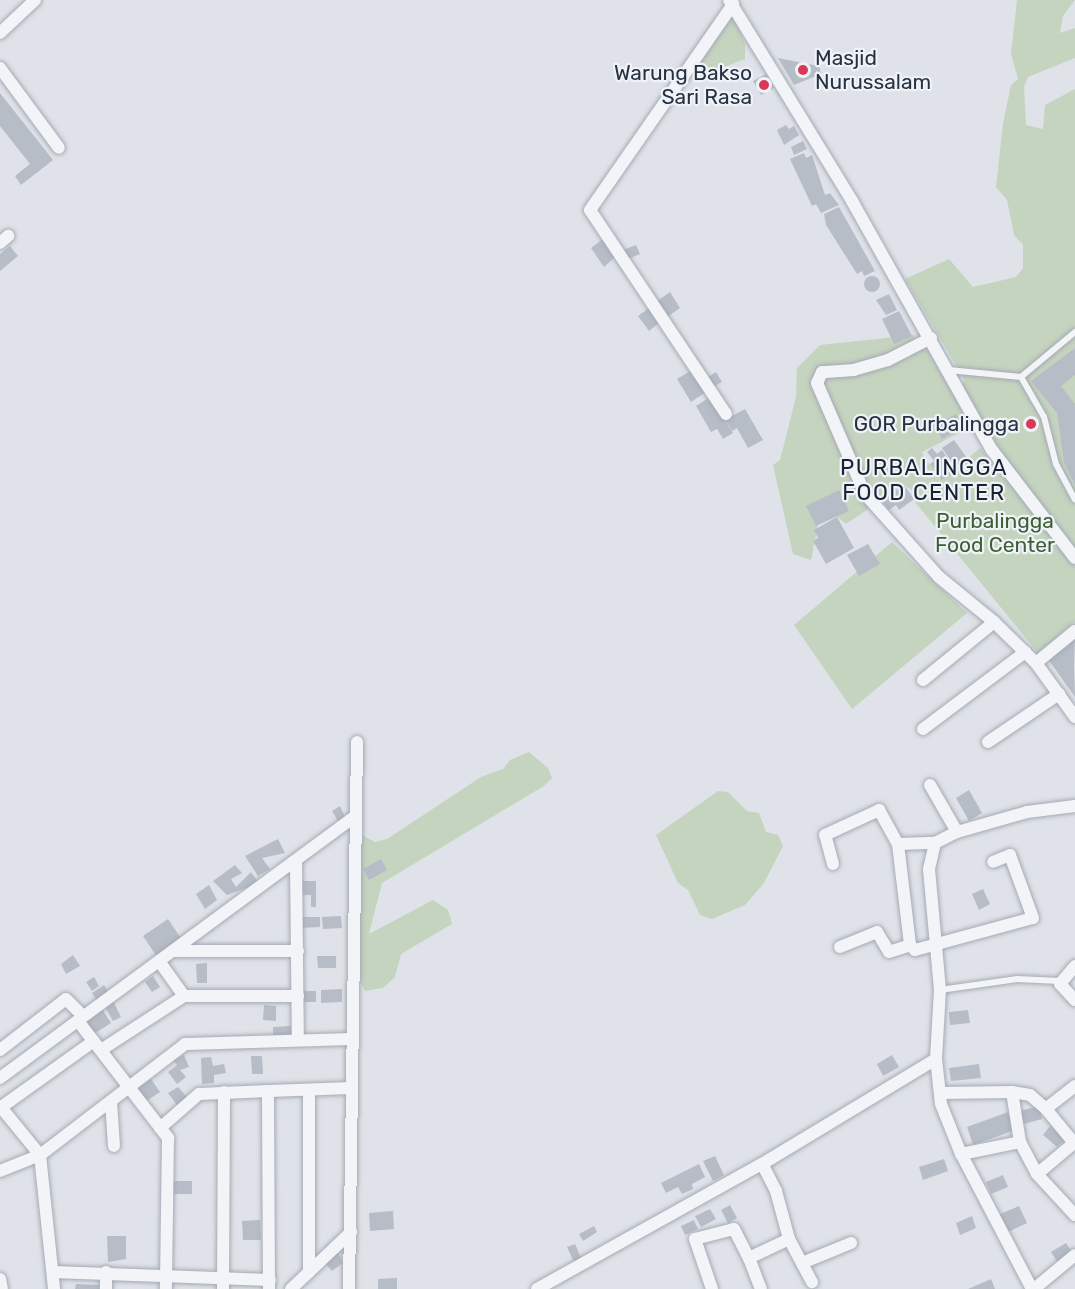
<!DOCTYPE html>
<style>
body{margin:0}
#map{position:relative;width:1075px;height:1289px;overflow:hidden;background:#dfe3e9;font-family:Rubik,sans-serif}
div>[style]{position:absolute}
.green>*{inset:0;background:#c5d4bf}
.building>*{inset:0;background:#b6bdc7}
.round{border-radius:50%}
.roads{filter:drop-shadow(0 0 2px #a4aab4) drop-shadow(0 0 2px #a4aab4)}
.service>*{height:6px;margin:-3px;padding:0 3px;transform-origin:3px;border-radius:3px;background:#f2f4f7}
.minor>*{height:12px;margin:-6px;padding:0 6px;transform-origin:6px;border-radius:6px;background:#f2f4f7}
.dots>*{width:16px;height:16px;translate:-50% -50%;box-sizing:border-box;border:3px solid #eff2f7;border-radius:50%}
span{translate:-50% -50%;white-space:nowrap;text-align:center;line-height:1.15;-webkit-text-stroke:4.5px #eff2f7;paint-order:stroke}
.poi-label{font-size:21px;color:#263142}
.left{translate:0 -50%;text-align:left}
.right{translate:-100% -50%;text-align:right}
.park-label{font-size:21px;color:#3c5f33}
.neighbourhood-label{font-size:22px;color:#192233;letter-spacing:1.5px}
</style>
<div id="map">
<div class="green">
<i style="clip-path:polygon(1017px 0,1075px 0,1063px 16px,1060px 33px,1075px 28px,1075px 58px,1028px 77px,1024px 87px,1026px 125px,1043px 129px,1045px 105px,1075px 89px,1075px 554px,1003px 461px,962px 388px,964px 379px,905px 279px,949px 259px,973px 287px,1016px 277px,1023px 268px,1023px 245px,1014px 235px,1007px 200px,996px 187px,1003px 123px,1011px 85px,1018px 79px,1011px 54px)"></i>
<i style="clip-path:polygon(734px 16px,745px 44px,745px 59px,719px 69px,686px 63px,712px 22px)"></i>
<i style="clip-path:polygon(914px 335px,920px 351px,924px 344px,973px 426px,922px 452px,926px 462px,938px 468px,942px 480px,980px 448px,1075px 565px,1075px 622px,1038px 653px,915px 502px,922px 496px,904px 485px,846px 524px,832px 513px,819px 520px,811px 560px,793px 554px,773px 465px,780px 460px,796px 397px,797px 368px,820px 345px)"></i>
<i style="clip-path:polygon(892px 542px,967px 613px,852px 709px,794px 625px)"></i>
<i style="clip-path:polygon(529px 752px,548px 768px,552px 778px,544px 786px,382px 883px,369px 934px,433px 900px,448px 910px,452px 924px,401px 954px,395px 977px,383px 988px,365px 991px,352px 965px,349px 904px,360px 834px,375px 842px,387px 839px,481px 777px,503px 769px,510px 760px)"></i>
<i style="clip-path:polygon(718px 791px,728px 792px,747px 811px,759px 813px,766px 832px,778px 835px,783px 846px,764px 883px,745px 905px,712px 919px,700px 915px,688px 890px,678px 883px,656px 835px)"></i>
</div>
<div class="building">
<i style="clip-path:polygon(778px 58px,819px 66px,821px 74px,794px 85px)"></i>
<i style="clip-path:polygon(766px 74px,774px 88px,761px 95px,753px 81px)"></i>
<i style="clip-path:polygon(0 93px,53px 160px,21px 185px,15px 176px,30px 164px,0 126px)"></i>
<i style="clip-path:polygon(786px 125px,789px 129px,794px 126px,799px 135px,784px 145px,777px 130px)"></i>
<i style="clip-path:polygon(803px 141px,807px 149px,794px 155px,791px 147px)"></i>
<i style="clip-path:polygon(804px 153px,806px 158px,812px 155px,825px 195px,830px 193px,839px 205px,821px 213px,816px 204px,812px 206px,790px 159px)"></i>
<i style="clip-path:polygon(839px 207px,875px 271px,864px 276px,862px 271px,857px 274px,826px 225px,824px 214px)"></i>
<i style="clip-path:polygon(603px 239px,615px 257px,604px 267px,591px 248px)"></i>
<i style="clip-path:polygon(636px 245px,640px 254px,628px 259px,623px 250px)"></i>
<i style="clip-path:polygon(10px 246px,18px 256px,0 271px,0 254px)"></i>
<i class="round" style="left:864px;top:276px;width:16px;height:16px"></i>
<i style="clip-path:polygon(670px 292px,680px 308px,667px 317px,656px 302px)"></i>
<i style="clip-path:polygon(889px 294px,897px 310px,886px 315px,876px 300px)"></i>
<i style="clip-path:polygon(649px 308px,659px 323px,649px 331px,638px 316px)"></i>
<i style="clip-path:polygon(899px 311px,912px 336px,894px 344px,882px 319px)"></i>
<i style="clip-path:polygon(1075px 348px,1075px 375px,1061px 386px,1075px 404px,1075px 484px,1064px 462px,1057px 413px,1031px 381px)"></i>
<i style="clip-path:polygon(692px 370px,706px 392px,691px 402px,677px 379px)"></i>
<i style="clip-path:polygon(716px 372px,722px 382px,713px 387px,708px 377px)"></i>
<i style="clip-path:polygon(710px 397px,733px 433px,723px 439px,717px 429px,711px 432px,696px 406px)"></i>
<i style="clip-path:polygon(745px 409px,763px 440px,748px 448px,737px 428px,732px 431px,725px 420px)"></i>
<i style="clip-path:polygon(956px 414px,963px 428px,942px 439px,935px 425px)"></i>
<i style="clip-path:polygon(954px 440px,970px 462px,958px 471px,942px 448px)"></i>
<i style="clip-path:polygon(932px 448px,937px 454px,942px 450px,956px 470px,942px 480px,930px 464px,934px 461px,927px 452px)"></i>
<i style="clip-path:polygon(904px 485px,914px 499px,899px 510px,896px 505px,889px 510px,882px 501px)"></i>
<i style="clip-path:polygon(839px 490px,849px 511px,816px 526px,806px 506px)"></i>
<i style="clip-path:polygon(837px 517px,854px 548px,826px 564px,813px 541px,818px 538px,814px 530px)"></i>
<i style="clip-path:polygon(868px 544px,880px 564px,859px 576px,847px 555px)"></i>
<i style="clip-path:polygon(1075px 639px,1074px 666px,1075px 697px,1048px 659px)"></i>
<i style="clip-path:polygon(969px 790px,982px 813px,969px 821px,956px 798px)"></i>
<i style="clip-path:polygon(340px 806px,345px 817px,339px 823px,332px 811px)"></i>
<i style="clip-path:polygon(278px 839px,285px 853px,262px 858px,270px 869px,258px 876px,245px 856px)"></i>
<i style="clip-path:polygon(381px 859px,387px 870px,369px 880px,363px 869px)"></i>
<i style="clip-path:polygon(235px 865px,242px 873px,231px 879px,236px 887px,251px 872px,259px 883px,227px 895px,213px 881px)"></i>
<i style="clip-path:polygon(299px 881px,316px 881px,316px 907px,311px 907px,311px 895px,300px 895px)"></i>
<i style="clip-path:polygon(209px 885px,217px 900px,205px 909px,196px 894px)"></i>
<i style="clip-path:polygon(983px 889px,990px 904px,979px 910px,972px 894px)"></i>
<i style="clip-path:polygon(341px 916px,342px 928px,323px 929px,322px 917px)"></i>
<i style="clip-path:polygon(299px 917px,320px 917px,320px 927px,300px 928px)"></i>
<i style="clip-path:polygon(168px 919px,182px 940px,157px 957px,143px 936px)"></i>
<i style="clip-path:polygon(73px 955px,80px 966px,66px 974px,61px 964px)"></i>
<i style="clip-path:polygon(317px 956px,336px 956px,336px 968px,318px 968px)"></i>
<i style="clip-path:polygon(207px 963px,207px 983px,197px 983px,196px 964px)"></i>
<i style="clip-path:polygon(153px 976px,160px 987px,152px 992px,145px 982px)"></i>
<i style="clip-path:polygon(94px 977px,99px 986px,92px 991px,86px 982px)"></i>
<i style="clip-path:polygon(104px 985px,110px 994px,98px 1002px,92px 993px)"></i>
<i style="clip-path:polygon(342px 989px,342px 1002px,321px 1003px,321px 990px)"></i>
<i style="clip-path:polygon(300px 991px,316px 991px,316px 1002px,301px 1002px)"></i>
<i style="clip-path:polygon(113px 1001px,121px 1017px,113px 1021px,104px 1005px)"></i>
<i style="clip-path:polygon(264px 1005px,276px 1006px,276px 1021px,263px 1020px)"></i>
<i style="clip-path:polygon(102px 1009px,111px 1023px,92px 1035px,83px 1021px)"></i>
<i style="clip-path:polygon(968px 1010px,970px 1023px,950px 1025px,949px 1012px)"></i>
<i style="clip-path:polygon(291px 1026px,292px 1037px,273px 1038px,273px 1027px)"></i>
<i style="clip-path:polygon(184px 1055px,189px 1067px,180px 1070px,186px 1077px,177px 1084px,168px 1072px,177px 1065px,173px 1060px)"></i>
<i style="clip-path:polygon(892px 1055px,899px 1067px,883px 1076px,877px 1064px)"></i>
<i style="clip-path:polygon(251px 1056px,262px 1056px,263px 1074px,252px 1074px)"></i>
<i style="clip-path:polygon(211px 1057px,213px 1066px,224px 1064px,226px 1073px,214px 1075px,214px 1083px,202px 1084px,201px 1058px)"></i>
<i style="clip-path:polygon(979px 1064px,981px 1078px,951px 1081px,949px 1068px)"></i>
<i style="clip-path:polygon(151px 1079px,160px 1092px,145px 1102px,136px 1089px)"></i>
<i style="clip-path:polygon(178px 1087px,189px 1099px,180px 1109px,168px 1093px)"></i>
<i style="clip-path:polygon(1039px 1106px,1042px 1119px,1024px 1124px,1020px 1111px)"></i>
<i style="clip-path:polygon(1008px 1112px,1015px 1130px,973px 1145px,967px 1127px)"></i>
<i style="clip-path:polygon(1050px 1126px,1065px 1139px,1057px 1147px,1043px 1135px)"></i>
<i style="clip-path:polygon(715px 1156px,724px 1175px,713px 1181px,703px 1161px)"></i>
<i style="clip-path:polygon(944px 1159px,948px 1171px,923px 1180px,919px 1167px)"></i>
<i style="clip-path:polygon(699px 1164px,705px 1177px,692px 1184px,693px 1189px,682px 1194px,678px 1187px,666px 1193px,661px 1183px)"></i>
<i style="clip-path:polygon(1003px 1175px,1008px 1187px,991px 1194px,986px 1182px)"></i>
<i style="clip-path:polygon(168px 1181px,192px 1181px,192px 1194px,168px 1194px)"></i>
<i style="clip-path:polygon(730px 1205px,737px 1218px,728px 1223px,721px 1210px)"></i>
<i style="clip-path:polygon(1019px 1206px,1027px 1223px,1006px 1233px,998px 1215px)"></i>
<i style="clip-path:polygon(710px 1209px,716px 1219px,701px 1227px,695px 1216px)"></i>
<i style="clip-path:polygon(393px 1211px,394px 1229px,370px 1231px,369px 1213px)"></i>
<i style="clip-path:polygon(972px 1216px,976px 1228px,960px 1235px,956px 1223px)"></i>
<i style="clip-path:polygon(260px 1220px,261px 1240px,243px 1240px,242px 1221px)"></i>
<i style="clip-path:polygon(694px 1220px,698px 1229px,685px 1235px,681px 1226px)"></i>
<i style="clip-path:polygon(594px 1226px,597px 1232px,583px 1241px,579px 1234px)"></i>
<i style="clip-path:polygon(107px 1236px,126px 1236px,126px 1259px,108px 1262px)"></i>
<i style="clip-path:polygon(1066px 1243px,1073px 1254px,1058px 1263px,1051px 1252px)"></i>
<i style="clip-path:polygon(575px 1244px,581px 1258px,574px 1262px,567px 1247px)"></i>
<i style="clip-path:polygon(338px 1252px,343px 1263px,332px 1271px,324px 1262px)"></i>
<i style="clip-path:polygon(397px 1278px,397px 1289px,378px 1289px,378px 1279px)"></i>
<i style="clip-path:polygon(991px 1279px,995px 1289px,968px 1289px)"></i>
<i style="clip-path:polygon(76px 1284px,99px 1285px,99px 1289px,75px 1289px)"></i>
</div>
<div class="roads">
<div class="service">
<i style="left:1075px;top:332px;width:70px;rotate:140.2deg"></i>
<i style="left:1021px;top:377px;width:46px;rotate:60.1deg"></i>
<i style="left:1044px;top:417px;width:49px;rotate:75.7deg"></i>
<i style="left:1056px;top:464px;width:40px;rotate:62deg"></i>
<i style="left:949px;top:370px;width:72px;rotate:5.6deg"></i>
<i style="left:940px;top:990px;width:78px;rotate:-8.1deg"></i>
<i style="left:1017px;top:979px;width:43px;rotate:2.7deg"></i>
</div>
<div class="minor">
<i style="left:729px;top:0;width:236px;rotate:58.5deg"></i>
<i style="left:852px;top:201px;width:286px;rotate:60.7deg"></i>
<i style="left:992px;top:450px;width:136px;rotate:52.5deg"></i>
<i style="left:0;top:33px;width:48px;rotate:-43.3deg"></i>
<i style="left:0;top:68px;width:99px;rotate:53.6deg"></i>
<i style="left:0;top:243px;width:11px;rotate:-41deg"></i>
<i style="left:931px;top:338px;width:48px;rotate:152.9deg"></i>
<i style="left:888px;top:360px;width:35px;rotate:164deg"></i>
<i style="left:854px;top:370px;width:32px;rotate:176deg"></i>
<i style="left:822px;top:372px;width:12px;rotate:114deg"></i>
<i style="left:817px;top:383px;width:121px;rotate:66.6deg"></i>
<i style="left:865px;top:494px;width:111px;rotate:48.3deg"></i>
<i style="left:939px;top:577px;width:71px;rotate:39.3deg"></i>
<i style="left:726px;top:414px;width:245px;rotate:-123.7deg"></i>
<i style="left:590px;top:210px;width:251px;rotate:-55.2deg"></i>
<i style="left:1075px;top:631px;width:50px;rotate:140.6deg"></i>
<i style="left:1036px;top:663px;width:67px;rotate:54.2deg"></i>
<i style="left:923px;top:680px;width:92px;rotate:-39.2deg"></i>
<i style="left:994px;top:622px;width:59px;rotate:44.3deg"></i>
<i style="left:923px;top:729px;width:128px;rotate:-37deg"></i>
<i style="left:988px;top:742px;width:86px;rotate:-34.1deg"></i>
<i style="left:930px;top:785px;width:54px;rotate:60.1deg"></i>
<i style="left:898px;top:844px;width:37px;rotate:-2deg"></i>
<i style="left:296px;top:862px;width:178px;rotate:89.4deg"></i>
<i style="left:833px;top:864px;width:30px;rotate:-105deg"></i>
<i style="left:825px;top:835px;width:60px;rotate:-24.8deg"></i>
<i style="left:879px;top:810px;width:39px;rotate:61deg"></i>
<i style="left:898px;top:844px;width:102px;rotate:83.2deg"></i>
<i style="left:910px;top:945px;width:7px;rotate:45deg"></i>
<i style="left:915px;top:950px;width:122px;rotate:-15.2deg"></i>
<i style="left:1033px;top:918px;width:67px;rotate:-110.1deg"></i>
<i style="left:1010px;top:855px;width:18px;rotate:158deg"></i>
<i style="left:840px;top:947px;width:40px;rotate:-22deg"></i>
<i style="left:877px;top:932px;width:23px;rotate:59deg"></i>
<i style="left:889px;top:952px;width:22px;rotate:-18deg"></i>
<i style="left:173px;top:951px;width:125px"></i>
<i style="left:159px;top:961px;width:43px;rotate:54.5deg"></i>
<i style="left:1075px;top:966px;width:23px;rotate:130deg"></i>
<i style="left:1060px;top:984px;width:22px;rotate:47deg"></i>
<i style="left:78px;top:1021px;width:148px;rotate:52.4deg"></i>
<i style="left:168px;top:1138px;width:151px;rotate:90.8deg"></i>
<i style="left:0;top:1050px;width:83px;rotate:-37.7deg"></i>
<i style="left:66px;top:999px;width:24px;rotate:45deg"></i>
<i style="left:101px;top:1050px;width:99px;rotate:-33deg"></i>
<i style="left:184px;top:996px;width:114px"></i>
<i style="left:0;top:1078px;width:442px;rotate:-36.4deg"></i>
<i style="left:1075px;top:1086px;width:37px;rotate:142deg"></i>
<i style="left:1046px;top:1109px;width:44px;rotate:50.5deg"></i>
<i style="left:1074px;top:1143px;width:48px;rotate:140deg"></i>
<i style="left:1037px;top:1174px;width:56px;rotate:47.2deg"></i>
<i style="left:1012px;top:1092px;width:18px;rotate:9deg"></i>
<i style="left:1030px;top:1095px;width:21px;rotate:41deg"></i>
<i style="left:940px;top:1093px;width:72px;rotate:-0.8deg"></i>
<i style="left:1012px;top:1092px;width:51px;rotate:80.9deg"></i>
<i style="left:111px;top:1101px;width:45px;rotate:86.2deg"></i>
<i style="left:0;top:1106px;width:63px;rotate:50.8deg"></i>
<i style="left:40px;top:1155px;width:135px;rotate:84deg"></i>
<i style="left:0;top:1108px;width:115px;rotate:-35.5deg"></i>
<i style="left:160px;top:1128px;width:52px;rotate:-41.1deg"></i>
<i style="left:199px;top:1094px;width:69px;rotate:-2.5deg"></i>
<i style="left:961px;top:1154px;width:60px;rotate:-11.5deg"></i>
<i style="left:1020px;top:1142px;width:36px;rotate:62deg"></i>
<i style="left:0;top:1171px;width:43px;rotate:-21.8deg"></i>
<i style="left:40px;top:1155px;width:183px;rotate:-37.4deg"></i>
<i style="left:185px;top:1044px;width:168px;rotate:-1.7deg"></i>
<i style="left:789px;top:1239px;width:49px;rotate:61.9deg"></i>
<i style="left:749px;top:1258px;width:33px;rotate:69deg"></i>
<i style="left:802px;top:1263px;width:53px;rotate:-22.2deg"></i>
<i style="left:53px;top:1272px;width:217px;rotate:2.1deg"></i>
<i style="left:309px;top:1272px;width:182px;rotate:-90deg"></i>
<i style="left:0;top:1279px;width:10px;rotate:79deg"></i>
<i style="left:106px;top:1289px;width:17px;rotate:-90deg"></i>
<i style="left:223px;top:1289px;width:197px;rotate:-89.7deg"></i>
<i style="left:269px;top:1289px;width:198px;rotate:-90.3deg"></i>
<i style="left:268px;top:1091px;width:84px;rotate:-2deg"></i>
<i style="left:291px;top:1289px;width:83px;rotate:-43.5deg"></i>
<i style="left:349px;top:1289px;width:547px;rotate:-89.16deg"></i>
<i style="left:537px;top:1289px;width:257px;rotate:-29.1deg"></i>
<i style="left:762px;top:1164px;width:203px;rotate:-31.1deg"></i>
<i style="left:712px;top:1289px;width:53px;rotate:-108.8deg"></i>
<i style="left:695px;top:1239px;width:40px;rotate:-14.4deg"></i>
<i style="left:734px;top:1229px;width:33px;rotate:63deg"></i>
<i style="left:749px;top:1258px;width:44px;rotate:-25.4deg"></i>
<i style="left:789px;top:1239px;width:50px;rotate:-105.2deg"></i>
<i style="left:776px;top:1191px;width:30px;rotate:-117deg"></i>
<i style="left:1032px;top:1289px;width:153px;rotate:-117.7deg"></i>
<i style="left:961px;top:1154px;width:54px;rotate:-111.8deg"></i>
<i style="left:941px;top:1104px;width:45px;rotate:-96.3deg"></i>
<i style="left:936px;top:1059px;width:69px;rotate:-86.7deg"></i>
<i style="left:940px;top:990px;width:121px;rotate:-95.2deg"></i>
<i style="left:929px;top:869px;width:27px;rotate:-77deg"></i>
<i style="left:935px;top:843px;width:25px;rotate:-27deg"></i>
<i style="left:957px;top:832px;width:73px;rotate:-15.9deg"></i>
<i style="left:1027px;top:812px;width:48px;rotate:-7.1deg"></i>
<i style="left:1034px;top:1289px;width:53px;rotate:-39.7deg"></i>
</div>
</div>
<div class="dots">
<i style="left:803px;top:70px;background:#d93957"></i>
<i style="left:764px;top:85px;background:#d93957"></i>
<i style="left:1031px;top:424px;background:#d93957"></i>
</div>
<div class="poi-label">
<span class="left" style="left:815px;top:70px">Masjid<br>Nurussalam</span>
<span class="right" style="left:752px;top:85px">Warung Bakso<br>Sari Rasa</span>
<span class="right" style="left:1019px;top:424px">GOR Purbalingga</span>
</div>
<div class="park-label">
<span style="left:995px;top:533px">Purbalingga<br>Food Center</span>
</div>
<div class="neighbourhood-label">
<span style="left:924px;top:480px">PURBALINGGA<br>FOOD CENTER</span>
</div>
</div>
